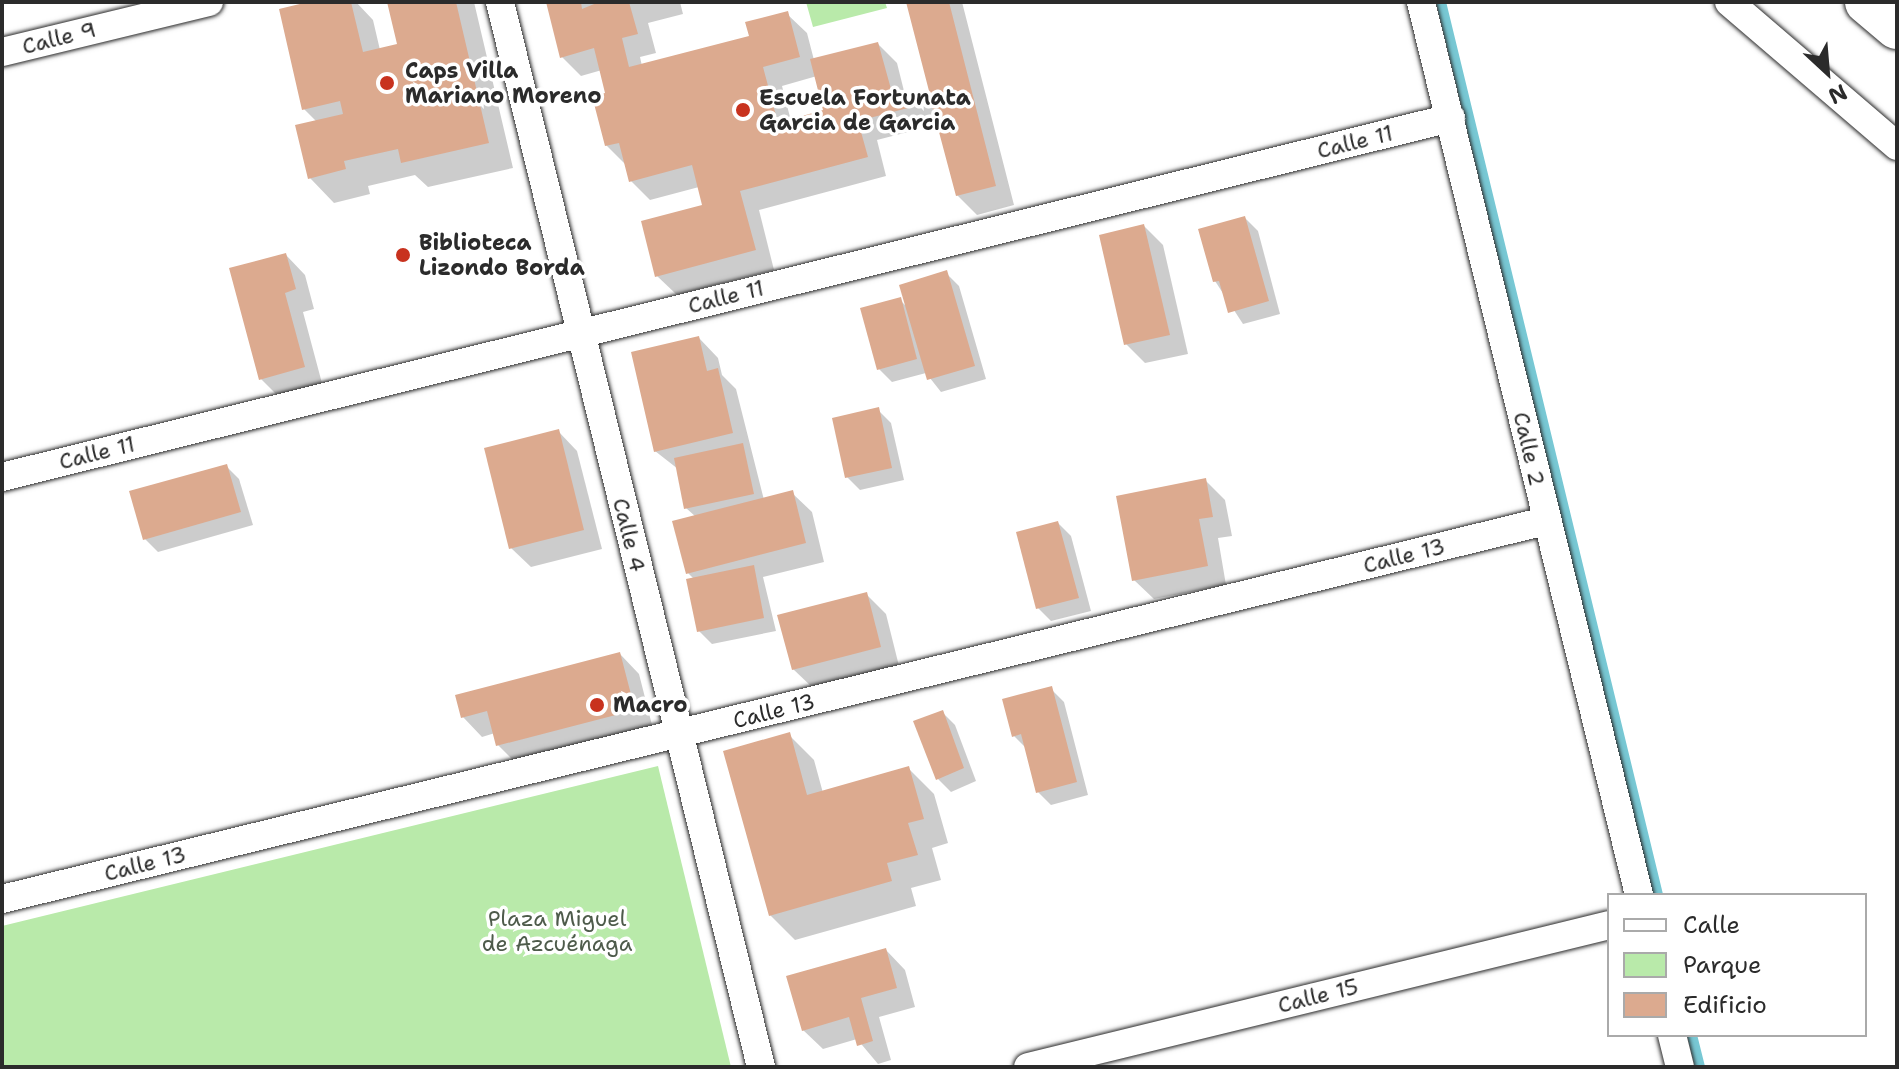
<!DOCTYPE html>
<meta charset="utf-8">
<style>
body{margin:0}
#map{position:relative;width:1899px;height:1069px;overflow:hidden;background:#fff;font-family:"Shantell Sans",sans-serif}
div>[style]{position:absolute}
.green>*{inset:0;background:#b9eaaa}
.shadow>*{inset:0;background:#0003}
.stream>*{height:10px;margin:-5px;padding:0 5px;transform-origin:5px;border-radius:5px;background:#78c8d4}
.building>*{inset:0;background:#dcaa8f}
.roads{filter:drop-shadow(0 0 2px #2b2b2b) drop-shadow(0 0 2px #2b2b2b)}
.minor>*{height:28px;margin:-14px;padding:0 14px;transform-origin:14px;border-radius:14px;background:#fff}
.motorway>*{height:44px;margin:-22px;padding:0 22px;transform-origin:22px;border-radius:22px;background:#fff}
.dots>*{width:22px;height:22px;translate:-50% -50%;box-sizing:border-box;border:4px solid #fff;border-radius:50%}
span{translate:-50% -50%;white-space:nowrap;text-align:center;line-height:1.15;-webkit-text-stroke:7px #fff;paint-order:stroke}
.street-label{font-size:22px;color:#2b2b2b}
.poi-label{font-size:22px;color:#2b2b2b;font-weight:700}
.left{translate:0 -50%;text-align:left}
.park-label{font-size:22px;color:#4e5b4b}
.frame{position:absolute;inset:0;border:4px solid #2b2b2b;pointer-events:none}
.legend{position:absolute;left:1607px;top:893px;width:260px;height:144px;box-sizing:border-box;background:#fff;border:2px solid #aaa;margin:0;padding:10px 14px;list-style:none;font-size:24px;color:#2b2b2b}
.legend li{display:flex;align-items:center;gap:16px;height:40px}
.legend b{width:40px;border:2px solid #aaa}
.north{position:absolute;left:1787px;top:32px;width:80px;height:80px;-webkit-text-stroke:6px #fff;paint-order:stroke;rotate:154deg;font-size:22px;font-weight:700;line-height:32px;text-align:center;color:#2b2b2b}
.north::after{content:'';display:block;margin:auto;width:28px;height:36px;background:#2b2b2b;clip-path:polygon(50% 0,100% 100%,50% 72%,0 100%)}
</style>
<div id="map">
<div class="green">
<i style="clip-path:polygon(806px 2px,885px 2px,887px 8px,813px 27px)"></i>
<i style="clip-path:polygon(658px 766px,731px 1067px,2px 1067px,2px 926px)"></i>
</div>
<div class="shadow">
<i style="clip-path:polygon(317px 2px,356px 2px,373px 20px,380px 50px,399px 45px,389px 2px,474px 2px,513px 168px,428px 187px,415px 175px,368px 186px,370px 194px,334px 203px,310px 178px,317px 122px,304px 109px)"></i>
<i style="clip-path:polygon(evenodd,548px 2px,594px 2px,595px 7px,601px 2px,680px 2px,683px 14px,648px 23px,656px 53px,640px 57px,642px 66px,751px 37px,787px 14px,807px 33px,814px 60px,878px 44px,897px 63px,906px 99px,931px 93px,908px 2px,962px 2px,1014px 205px,977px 215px,957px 195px,939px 124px,877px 140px,886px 176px,759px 210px,774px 270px,677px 295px,657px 276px,705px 206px,699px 187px,650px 200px,631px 181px,626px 165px,606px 145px,608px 94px,602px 70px,581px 76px,562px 57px,548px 2px,817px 76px,826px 112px,791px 121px,782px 86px,817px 76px)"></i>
<i style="clip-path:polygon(1245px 218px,1258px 231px,1280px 314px,1243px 324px,1215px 281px)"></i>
<i style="clip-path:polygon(1144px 226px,1163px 245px,1188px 354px,1145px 363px,1126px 344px)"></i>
<i style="clip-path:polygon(286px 255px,305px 275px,314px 309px,303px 312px,323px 387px,280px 398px,261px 379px)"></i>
<i style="clip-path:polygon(946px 273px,959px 286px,986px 379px,941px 392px,926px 373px,892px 382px,879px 369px,900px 300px,907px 307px)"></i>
<i style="clip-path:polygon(699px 338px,718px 358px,722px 375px,736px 389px,764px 500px,792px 493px,812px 512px,824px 562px,763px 577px,776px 631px,712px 644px,699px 631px,694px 579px,688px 573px,696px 517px,686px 508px,678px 469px,655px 451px)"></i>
<i style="clip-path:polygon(878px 410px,891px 423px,904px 480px,860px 490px,847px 477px)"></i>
<i style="clip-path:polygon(558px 431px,577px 451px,602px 549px,531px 567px,511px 548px)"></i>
<i style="clip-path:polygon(226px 466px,239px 479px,253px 525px,158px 552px,145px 539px)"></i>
<i style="clip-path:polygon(1206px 481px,1225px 500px,1232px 536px,1218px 538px,1226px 585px,1154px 599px,1134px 580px)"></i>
<i style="clip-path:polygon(1058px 523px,1071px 536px,1091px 611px,1051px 621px,1038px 608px)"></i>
<i style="clip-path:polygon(866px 594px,886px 614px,899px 666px,813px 688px,793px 669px)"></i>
<i style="clip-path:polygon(620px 654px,639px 674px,653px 729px,517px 764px,498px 745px,495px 733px,482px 737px,463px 717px)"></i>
<i style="clip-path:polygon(1051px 689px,1064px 702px,1088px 795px,1051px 805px,1038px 792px,1027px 749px,1014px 736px)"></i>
<i style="clip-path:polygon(942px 712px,955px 725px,976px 781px,951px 792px,938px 779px)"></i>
<i style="clip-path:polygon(789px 735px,814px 760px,823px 793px,909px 769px,934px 794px,948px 843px,932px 848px,941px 880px,911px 888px,916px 906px,795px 940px,770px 915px)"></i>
<i style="clip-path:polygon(886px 950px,905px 970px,915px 1007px,879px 1017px,891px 1060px,878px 1064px,857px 1039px,823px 1049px,803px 1030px)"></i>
</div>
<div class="stream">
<i style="left:1441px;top:2px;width:919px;rotate:76.34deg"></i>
<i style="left:1692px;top:1035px;width:33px;rotate:76deg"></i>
</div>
<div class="building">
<i style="clip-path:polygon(308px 2px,351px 2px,363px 52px,397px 44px,387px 2px,456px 2px,489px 143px,401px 163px,398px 149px,344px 161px,346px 169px,308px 179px,295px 125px,343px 114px,340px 101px,302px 110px,279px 9px)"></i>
<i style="clip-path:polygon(546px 2px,581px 2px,582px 9px,599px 2px,629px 2px,638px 34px,622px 38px,629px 67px,749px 36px,745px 22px,788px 11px,800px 57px,763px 67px,778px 123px,823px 110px,810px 59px,878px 42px,894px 100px,929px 91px,906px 2px,949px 2px,996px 186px,956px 196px,931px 102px,858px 121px,868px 157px,740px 191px,756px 250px,655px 277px,641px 221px,702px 205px,692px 165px,629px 182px,619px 143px,605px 146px,592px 96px,605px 93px,594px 48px,560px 58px)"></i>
<i style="clip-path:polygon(1245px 216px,1269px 301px,1228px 313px,1219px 281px,1213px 282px,1198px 229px)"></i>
<i style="clip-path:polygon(1144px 224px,1170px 335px,1124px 345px,1099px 235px)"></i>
<i style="clip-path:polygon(286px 253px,296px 289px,285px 293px,305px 367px,259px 380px,229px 268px)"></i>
<i style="clip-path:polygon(947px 270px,975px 366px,927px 380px,899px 285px)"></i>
<i style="clip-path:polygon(901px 297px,917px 359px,877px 370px,860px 308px)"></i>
<i style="clip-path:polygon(699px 336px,707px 371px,718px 368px,733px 433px,654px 452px,631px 352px)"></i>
<i style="clip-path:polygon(879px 407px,892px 468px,845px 478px,832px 418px)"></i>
<i style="clip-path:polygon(559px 429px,584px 530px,509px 549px,484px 448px)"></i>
<i style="clip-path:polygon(743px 443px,754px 494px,684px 509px,674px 458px)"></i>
<i style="clip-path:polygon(227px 464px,241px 512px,143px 540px,129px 491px)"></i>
<i style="clip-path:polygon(1206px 478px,1213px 517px,1199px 519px,1208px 566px,1132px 581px,1116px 496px)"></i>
<i style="clip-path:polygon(793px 490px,806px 543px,686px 574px,672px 521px)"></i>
<i style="clip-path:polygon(1058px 521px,1079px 598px,1036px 609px,1016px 532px)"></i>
<i style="clip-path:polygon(754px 565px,764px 618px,697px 632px,686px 579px)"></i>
<i style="clip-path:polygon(867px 592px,881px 647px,792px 670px,777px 615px)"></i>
<i style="clip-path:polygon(620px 652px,635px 710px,496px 746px,487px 711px,461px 718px,455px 695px)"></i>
<i style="clip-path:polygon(1052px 686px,1077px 782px,1036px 793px,1021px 734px,1012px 737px,1002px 699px)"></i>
<i style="clip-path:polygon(943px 710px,964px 768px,936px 780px,913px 721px)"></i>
<i style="clip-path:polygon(790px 732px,807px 795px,909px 766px,924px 819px,908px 823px,918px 855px,887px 863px,892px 881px,769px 916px,723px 751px)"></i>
<i style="clip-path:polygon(886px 948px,897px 988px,861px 998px,873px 1041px,857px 1046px,849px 1017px,802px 1031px,786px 976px)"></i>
</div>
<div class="roads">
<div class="minor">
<i style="left:500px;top:2px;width:1097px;rotate:76.23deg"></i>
<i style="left:1421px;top:2px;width:919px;rotate:76.28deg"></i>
<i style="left:1729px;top:2px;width:221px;rotate:40.6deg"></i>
<i style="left:2px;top:52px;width:213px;rotate:-13.6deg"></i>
<i style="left:2px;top:477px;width:1493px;rotate:-13.92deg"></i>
<i style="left:2px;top:899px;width:1590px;rotate:-13.76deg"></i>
<i style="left:1672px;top:1035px;width:33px;rotate:76deg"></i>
<i style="left:1028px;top:1067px;width:598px;rotate:-13.73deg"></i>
</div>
<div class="motorway">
<i style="left:1867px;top:2px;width:39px;rotate:40deg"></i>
</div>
</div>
<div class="dots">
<i style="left:387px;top:83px;background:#c8321e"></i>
<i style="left:743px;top:110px;background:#c8321e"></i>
<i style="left:403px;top:255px;background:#c8321e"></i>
<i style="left:597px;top:705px;background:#c8321e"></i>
</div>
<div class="street-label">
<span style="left:59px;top:38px;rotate:-14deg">Calle 9</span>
<span style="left:1355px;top:142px;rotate:-14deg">Calle 11</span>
<span style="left:726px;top:297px;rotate:-14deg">Calle 11</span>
<span style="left:1529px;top:449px;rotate:77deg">Calle 2</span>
<span style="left:97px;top:453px;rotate:-14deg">Calle 11</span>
<span style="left:629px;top:535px;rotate:76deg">Calle 4</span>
<span style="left:1404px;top:556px;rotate:-14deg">Calle 13</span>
<span style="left:774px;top:711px;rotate:-14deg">Calle 13</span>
<span style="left:145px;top:864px;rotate:-14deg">Calle 13</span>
<span style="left:1318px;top:996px;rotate:-14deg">Calle 15</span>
</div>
<div class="poi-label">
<span class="left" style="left:405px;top:83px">Caps Villa<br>Mariano Moreno</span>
<span class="left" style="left:759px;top:110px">Escuela Fortunata<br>Garcia de Garcia</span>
<span class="left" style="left:419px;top:255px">Biblioteca<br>Lizondo Borda</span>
<span class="left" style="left:613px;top:705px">Macro</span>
</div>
<div class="park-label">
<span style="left:557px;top:931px">Plaza Miguel<br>de Azcuénaga</span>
</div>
<div class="frame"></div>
<ul class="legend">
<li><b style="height:10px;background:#fff"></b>Calle</li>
<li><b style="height:22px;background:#b9eaaa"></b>Parque</li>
<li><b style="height:22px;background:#dcaa8f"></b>Edificio</li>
</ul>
<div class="north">N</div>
</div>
